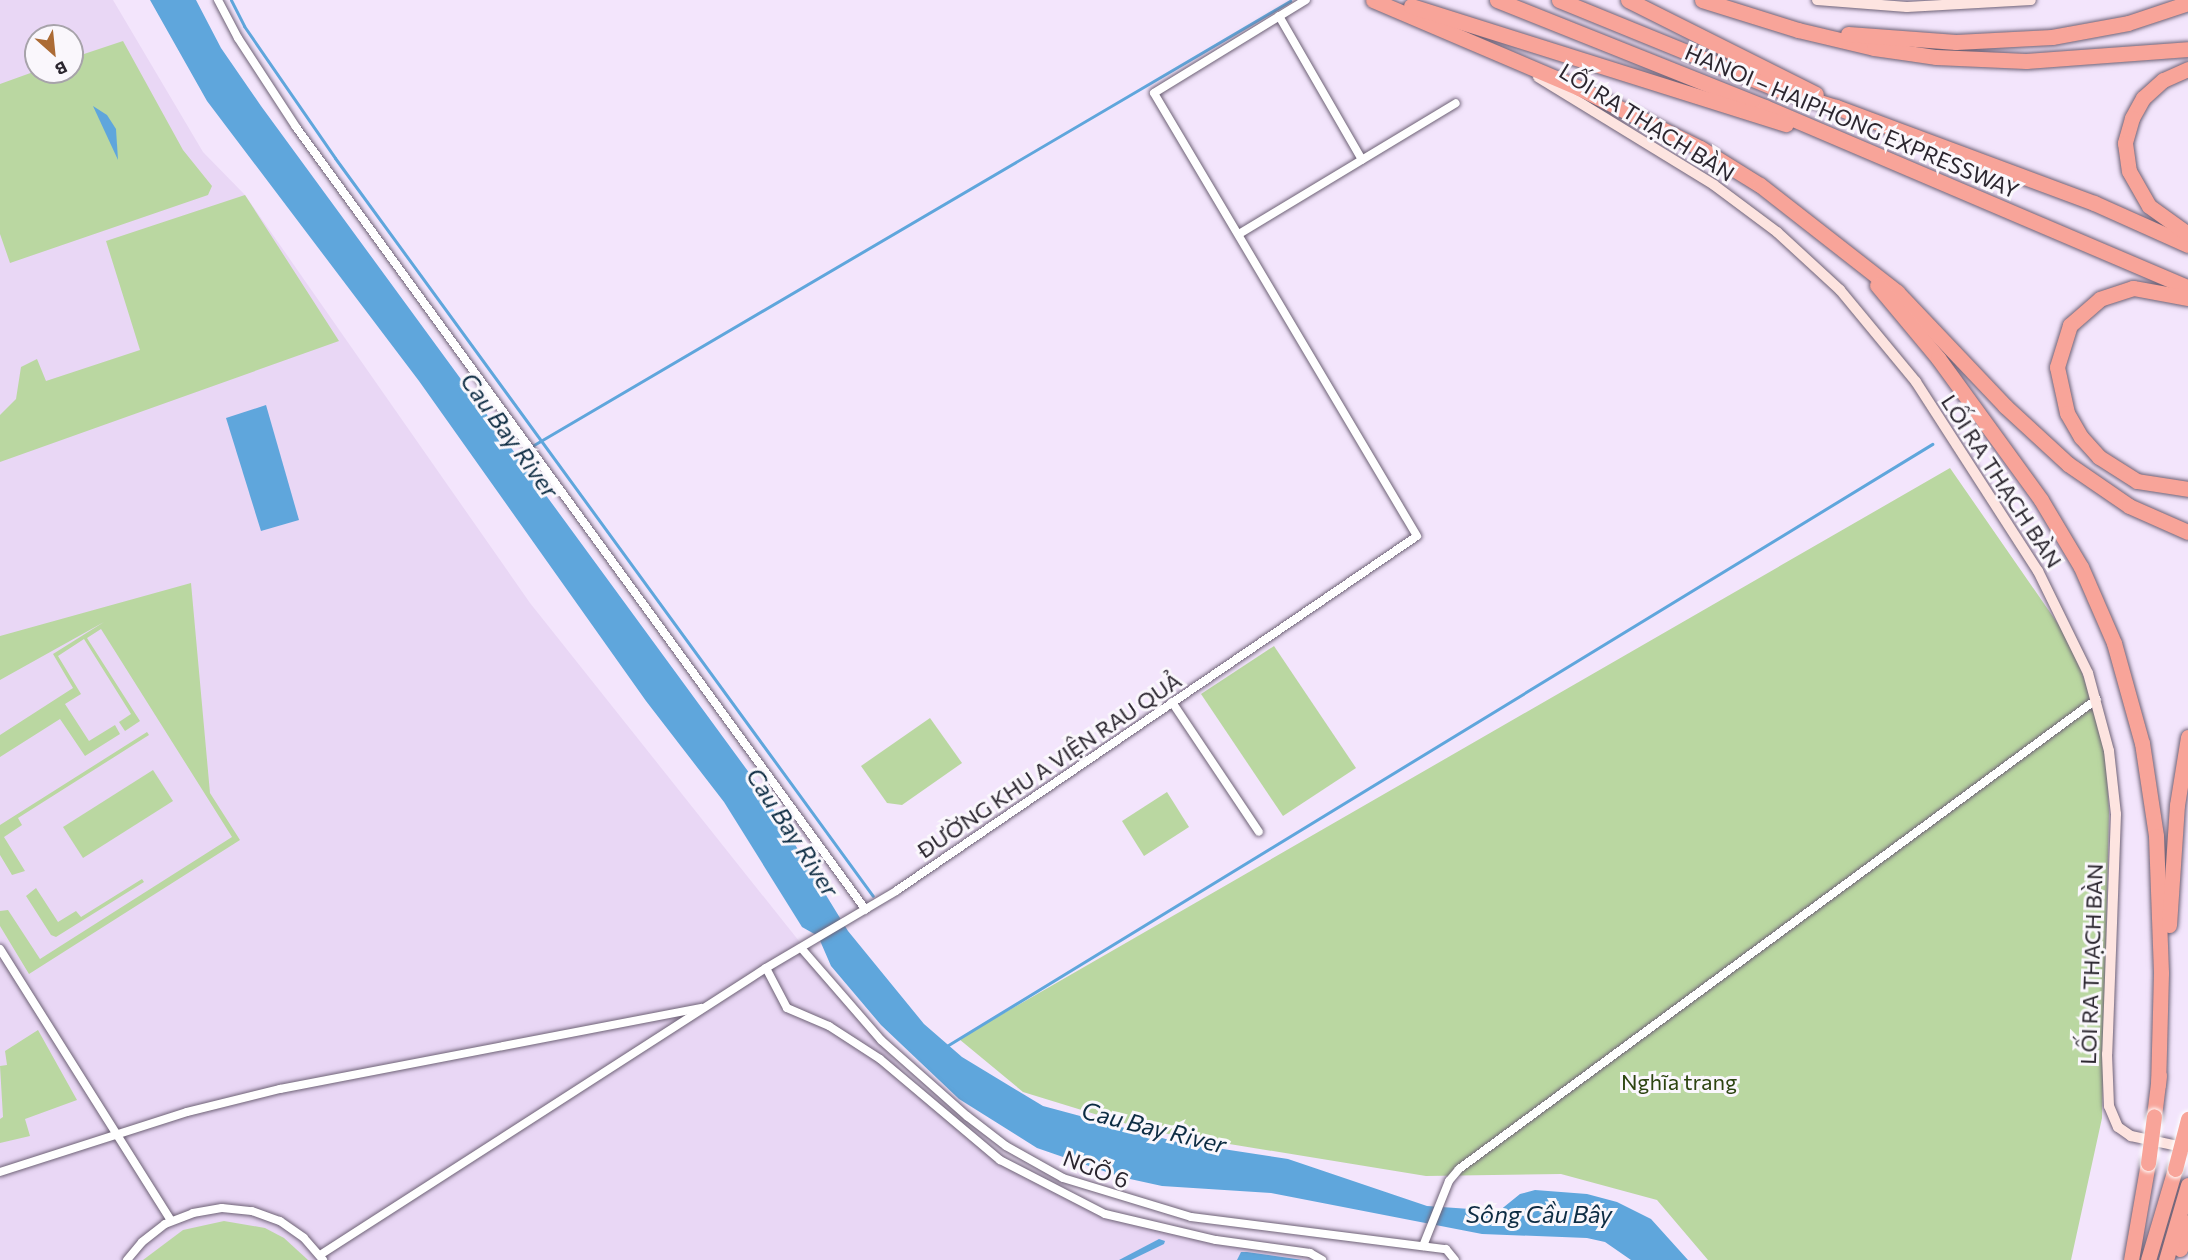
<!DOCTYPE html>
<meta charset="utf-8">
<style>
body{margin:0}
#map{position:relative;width:2188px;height:1260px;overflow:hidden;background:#f3e5fc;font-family:Commissioner,sans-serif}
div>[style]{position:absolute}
.built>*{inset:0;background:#e9d7f5}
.green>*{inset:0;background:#bad7a1}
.water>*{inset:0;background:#5fa6dc}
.stream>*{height:3px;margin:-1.5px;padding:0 1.5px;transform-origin:1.5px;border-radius:1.5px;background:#5fa6dc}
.roads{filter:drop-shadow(0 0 2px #6e6276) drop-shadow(0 0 2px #6e6276)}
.street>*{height:8px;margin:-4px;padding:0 4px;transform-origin:4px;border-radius:4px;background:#fff}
.secondary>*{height:10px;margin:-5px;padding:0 5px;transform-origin:5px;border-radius:5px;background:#fde4e0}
.highway>*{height:15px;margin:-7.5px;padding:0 7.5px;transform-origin:7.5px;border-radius:7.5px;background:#f8a499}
.bridges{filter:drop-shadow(0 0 2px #fff) drop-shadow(0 0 2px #fff)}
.highway-bridge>*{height:15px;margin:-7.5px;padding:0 7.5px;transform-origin:7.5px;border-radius:7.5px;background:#f8a499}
span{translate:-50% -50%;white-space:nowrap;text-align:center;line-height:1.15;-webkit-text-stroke:6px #faf7fc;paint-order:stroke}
.street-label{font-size:22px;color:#2b262f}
.park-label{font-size:22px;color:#2c4410}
.water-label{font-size:24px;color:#0d2c43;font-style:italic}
.north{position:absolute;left:24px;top:24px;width:60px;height:60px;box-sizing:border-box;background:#faf7fc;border:2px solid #a7a3aa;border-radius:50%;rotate:153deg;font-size:16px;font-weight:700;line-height:24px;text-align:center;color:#2b262f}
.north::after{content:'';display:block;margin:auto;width:21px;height:27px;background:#ac6b35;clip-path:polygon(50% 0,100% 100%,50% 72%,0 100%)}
</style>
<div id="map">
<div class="built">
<i style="clip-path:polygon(evenodd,0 0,113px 0,203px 152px,245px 195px,530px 603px,923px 1097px,998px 1163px,1104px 1217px,1221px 1245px,1316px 1260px,0 1260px,0 0,36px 36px,72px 36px,72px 72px,36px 72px,36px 36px)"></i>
</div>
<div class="green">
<i style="clip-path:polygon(123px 41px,183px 150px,212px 186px,208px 195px,10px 263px,0 234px,0 84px,36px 71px,72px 72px,72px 58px)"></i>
<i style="clip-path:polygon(245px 195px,339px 341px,0 462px,0 415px,16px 399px,21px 367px,37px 359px,46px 381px,140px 350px,106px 241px)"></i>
<i style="clip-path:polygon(1950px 468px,2072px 644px,2105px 740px,2109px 812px,2102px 1118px,2071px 1260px,1708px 1260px,1657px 1200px,1561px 1174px,1426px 1176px,1150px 1131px,1023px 1092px,959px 1039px)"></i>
<i style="clip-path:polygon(191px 583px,210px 793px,240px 840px,29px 974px,0 926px,0 911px,8px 910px,40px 959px,232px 837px,101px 629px,87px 638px,140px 721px,125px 731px,119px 722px,131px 714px,84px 639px,58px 656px,81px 694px,65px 704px,89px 741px,115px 725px,120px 734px,85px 756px,60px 719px,0 757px,0 735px,73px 688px,53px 654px,104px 622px,0 680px,0 636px)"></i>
<i style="clip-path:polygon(1274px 646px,1356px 768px,1283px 816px,1201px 694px)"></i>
<i style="clip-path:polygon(930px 718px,962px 763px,902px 805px,887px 803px,861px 766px)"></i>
<i style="clip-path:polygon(147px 732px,149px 735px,18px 818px,22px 825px,4px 837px,25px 871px,12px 875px,0 855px,0 825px)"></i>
<i style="clip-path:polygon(153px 770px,173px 801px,83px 858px,63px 827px)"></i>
<i style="clip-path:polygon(1167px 792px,1189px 827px,1144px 856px,1122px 821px)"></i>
<i style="clip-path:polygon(142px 879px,144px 882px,56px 937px,51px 935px,26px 896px,36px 888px,58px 922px,76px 911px,81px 917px)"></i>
<i style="clip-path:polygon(38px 1030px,77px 1100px,25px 1119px,30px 1136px,0 1143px,0 1119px,3px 1117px,0 1066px,7px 1065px,5px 1051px)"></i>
<i style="clip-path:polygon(224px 1221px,265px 1228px,284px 1238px,308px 1260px,143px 1260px,183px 1230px)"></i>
</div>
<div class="water">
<i style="clip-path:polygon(150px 0,196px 0,221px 48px,261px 106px,761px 789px,848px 931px,924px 1024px,962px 1057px,1043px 1106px,1177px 1142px,1288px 1159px,1427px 1206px,1499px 1211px,1520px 1194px,1535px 1190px,1587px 1194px,1617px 1202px,1651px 1219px,1688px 1260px,1631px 1260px,1605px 1242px,1587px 1238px,1482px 1234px,1271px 1193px,1162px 1186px,1121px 1177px,1037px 1148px,959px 1099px,881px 1025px,831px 966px,818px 936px,802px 927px,724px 802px,646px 701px,419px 381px,207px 101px)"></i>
<i style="clip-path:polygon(93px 106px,107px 115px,116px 129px,118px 160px)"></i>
<i style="clip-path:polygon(266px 405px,299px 520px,261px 531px,226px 418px)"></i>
<i style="clip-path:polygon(1159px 1239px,1165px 1241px,1164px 1244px,1131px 1260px,1119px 1260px)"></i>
<i style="clip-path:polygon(1241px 1252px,1247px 1252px,1303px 1260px,1237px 1260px)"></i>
</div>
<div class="stream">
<i style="left:231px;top:0;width:29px;rotate:63deg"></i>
<i style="left:244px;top:26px;width:160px;rotate:55.4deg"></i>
<i style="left:335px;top:158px;width:913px;rotate:53.91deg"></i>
<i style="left:515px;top:456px;width:899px;rotate:-30.42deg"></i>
<i style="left:945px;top:1047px;width:1157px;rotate:-31.42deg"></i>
</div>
<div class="roads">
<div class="street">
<i style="left:218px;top:0;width:43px;rotate:62.2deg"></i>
<i style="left:238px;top:38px;width:106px;rotate:56.9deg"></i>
<i style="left:296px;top:127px;width:968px;rotate:53.95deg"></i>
<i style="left:1279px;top:16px;width:166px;rotate:60deg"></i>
<i style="left:1239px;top:234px;width:253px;rotate:-31.1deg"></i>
<i style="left:1172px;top:702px;width:156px;rotate:56.2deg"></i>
<i style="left:0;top:949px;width:321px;rotate:57.8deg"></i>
<i style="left:802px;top:949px;width:121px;rotate:49deg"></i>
<i style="left:881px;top:1040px;width:115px;rotate:41.5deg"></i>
<i style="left:967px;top:1116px;width:49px;rotate:37.6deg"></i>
<i style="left:1006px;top:1146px;width:65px;rotate:29.3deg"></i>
<i style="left:1063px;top:1178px;width:134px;rotate:16.9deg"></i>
<i style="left:1191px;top:1217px;width:257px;rotate:7.2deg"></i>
<i style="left:1446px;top:1249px;width:14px;rotate:51deg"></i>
<i style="left:766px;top:968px;width:45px;rotate:62.3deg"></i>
<i style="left:787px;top:1008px;width:46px;rotate:23.2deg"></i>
<i style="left:829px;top:1026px;width:61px;rotate:32.9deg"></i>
<i style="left:880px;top:1059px;width:157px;rotate:40.1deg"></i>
<i style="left:1000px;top:1160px;width:118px;rotate:27.2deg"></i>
<i style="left:1105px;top:1214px;width:114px;rotate:13.2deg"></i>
<i style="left:1216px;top:1240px;width:95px;rotate:7.9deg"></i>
<i style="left:1310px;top:1253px;width:14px;rotate:30deg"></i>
<i style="left:0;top:1172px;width:196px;rotate:-17.8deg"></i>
<i style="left:187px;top:1112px;width:96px;rotate:-13.9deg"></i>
<i style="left:280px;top:1089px;width:429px;rotate:-10.9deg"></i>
<i style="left:1423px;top:1246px;width:70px;rotate:-68.2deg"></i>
<i style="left:1449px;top:1181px;width:16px;rotate:-50deg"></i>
<i style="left:1459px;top:1169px;width:792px;rotate:-36.38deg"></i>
<i style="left:320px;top:1255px;width:530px;rotate:-32.76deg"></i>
<i style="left:766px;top:968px;width:151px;rotate:-30.6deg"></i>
<i style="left:896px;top:891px;width:630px;rotate:-34.27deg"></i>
<i style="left:1417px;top:536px;width:515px;rotate:-120.7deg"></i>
<i style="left:1154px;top:93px;width:178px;rotate:-31.5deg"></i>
<i style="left:127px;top:1260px;width:23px;rotate:-50deg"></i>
<i style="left:142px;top:1242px;width:29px;rotate:-38deg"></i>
<i style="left:165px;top:1224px;width:30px;rotate:-21deg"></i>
<i style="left:193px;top:1213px;width:29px;rotate:-10deg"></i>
<i style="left:222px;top:1208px;width:30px;rotate:6deg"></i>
<i style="left:252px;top:1211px;width:30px;rotate:20deg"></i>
<i style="left:280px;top:1221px;width:29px;rotate:35deg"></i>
<i style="left:304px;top:1238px;width:29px;rotate:49deg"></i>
</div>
<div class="secondary">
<i style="left:1817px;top:0;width:90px;rotate:4.4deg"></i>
<i style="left:1907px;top:7px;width:124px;rotate:-3.2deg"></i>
<i style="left:1538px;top:77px;width:206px;rotate:31.5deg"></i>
<i style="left:1714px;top:185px;width:79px;rotate:36.7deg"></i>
<i style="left:1777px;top:232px;width:86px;rotate:42.6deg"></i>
<i style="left:1840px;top:290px;width:119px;rotate:50.4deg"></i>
<i style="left:1916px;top:382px;width:225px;rotate:57.2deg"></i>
<i style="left:2038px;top:571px;width:114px;rotate:63.9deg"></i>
<i style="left:2088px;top:673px;width:81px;rotate:74.9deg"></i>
<i style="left:2109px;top:751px;width:63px;rotate:83.7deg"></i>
<i style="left:2116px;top:814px;width:240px;rotate:92.1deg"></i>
<i style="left:2107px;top:1054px;width:52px;rotate:87.8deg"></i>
<i style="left:2109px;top:1106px;width:23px;rotate:67deg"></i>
<i style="left:2118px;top:1127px;width:16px;rotate:35deg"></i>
<i style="left:2131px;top:1136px;width:57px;rotate:12.1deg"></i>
</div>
<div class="highway">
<i style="left:1373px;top:0;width:224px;rotate:23.1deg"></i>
<i style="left:1579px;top:88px;width:135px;rotate:26.4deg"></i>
<i style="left:1700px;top:148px;width:70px;rotate:31.7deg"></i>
<i style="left:1760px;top:185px;width:174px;rotate:38deg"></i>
<i style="left:1897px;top:292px;width:157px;rotate:46.5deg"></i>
<i style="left:2005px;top:406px;width:86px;rotate:42.6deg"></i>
<i style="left:2068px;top:464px;width:74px;rotate:34.5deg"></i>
<i style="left:2129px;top:506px;width:64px;rotate:23.8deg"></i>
<i style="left:1497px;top:0;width:289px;rotate:21.8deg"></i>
<i style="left:1765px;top:107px;width:460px;rotate:23.1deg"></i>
<i style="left:1559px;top:0;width:235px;rotate:22.2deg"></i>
<i style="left:1777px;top:89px;width:62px;rotate:17deg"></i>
<i style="left:1836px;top:107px;width:275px;rotate:20.4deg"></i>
<i style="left:2094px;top:203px;width:103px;rotate:24.1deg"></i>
<i style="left:1628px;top:0;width:210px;rotate:26.6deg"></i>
<i style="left:1702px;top:0;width:101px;rotate:17.4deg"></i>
<i style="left:1798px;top:30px;width:78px;rotate:13.3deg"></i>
<i style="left:1874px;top:48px;width:63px;rotate:8.3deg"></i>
<i style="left:1936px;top:57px;width:90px;rotate:2.5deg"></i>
<i style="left:2026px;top:61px;width:162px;rotate:-4.2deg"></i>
<i style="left:1411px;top:6px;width:393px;rotate:17.5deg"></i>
<i style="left:1848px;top:34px;width:108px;rotate:4.2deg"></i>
<i style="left:1956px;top:42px;width:96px;rotate:-3deg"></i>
<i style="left:2052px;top:37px;width:77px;rotate:-10.4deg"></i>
<i style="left:2128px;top:23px;width:63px;rotate:-18.4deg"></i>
<i style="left:2188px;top:69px;width:27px;rotate:156deg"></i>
<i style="left:2163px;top:80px;width:27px;rotate:138deg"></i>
<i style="left:2143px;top:98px;width:23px;rotate:119deg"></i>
<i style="left:2132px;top:118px;width:26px;rotate:106deg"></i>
<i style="left:2125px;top:143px;width:28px;rotate:82deg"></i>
<i style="left:2129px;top:171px;width:40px;rotate:60.3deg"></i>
<i style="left:2149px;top:206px;width:48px;rotate:35.7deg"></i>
<i style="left:1877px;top:285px;width:95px;rotate:50.1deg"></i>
<i style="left:1938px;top:358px;width:175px;rotate:54deg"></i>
<i style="left:2041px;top:500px;width:78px;rotate:59.2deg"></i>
<i style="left:2081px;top:567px;width:83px;rotate:66.5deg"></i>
<i style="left:2114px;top:643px;width:104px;rotate:74.4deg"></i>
<i style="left:2142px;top:743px;width:94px;rotate:81.4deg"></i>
<i style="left:2156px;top:836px;width:137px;rotate:87.9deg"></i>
<i style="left:2161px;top:973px;width:111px;rotate:91.5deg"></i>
<i style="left:2188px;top:298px;width:56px;rotate:-169.7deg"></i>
<i style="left:2133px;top:288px;width:35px;rotate:162deg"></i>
<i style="left:2100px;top:299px;width:40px;rotate:139deg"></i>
<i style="left:2070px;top:325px;width:44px;rotate:107.2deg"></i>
<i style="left:2057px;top:367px;width:47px;rotate:77.7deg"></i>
<i style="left:2067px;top:413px;width:28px;rotate:60deg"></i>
<i style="left:2081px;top:437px;width:27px;rotate:48deg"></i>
<i style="left:2099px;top:457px;width:45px;rotate:32.3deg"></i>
<i style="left:2137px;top:481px;width:52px;rotate:8.9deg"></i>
<i style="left:2169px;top:925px;width:120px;rotate:-86.2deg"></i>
<i style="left:2177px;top:805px;width:69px;rotate:-80.8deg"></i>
<i style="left:2154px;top:1116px;width:41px;rotate:-83deg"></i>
<i style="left:2180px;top:1249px;width:28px;rotate:-73deg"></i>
<i style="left:2131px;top:1260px;width:98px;rotate:-80.1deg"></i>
<i style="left:2148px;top:1260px;width:95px;rotate:-73.5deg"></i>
<i style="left:2166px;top:1260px;width:78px;rotate:-73.7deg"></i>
</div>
</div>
<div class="bridges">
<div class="highway-bridge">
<i style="left:2148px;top:1163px;width:47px;rotate:-82.7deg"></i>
<i style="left:2175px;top:1169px;width:52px;rotate:-75.4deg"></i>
</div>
</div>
<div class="street-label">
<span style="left:1852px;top:121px;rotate:23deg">HANOI – HAIPHONG EXPRESSWAY</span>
<span style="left:1647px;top:122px;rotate:32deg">LỐI RA THẠCH BÀN</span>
<span style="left:2002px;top:481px;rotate:57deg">LỐI RA THẠCH BÀN</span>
<span style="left:1049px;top:765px;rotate:-34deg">ĐƯỜNG KHU A VIỆN RAU QUẢ</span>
<span style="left:2091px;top:964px;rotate:-88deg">LỐI RA THẠCH BÀN</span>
<span style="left:1096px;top:1169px;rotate:21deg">NGÕ 6</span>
</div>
<div class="park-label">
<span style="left:1679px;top:1082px">Nghĩa trang</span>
</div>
<div class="water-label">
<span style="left:510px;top:435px;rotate:54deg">Cau Bay River</span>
<span style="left:793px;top:832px;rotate:57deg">Cau Bay River</span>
<span style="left:1154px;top:1127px;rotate:14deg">Cau Bay River</span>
<span style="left:1539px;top:1214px">Sông Cầu Bây</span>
</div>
<div class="north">B</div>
</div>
